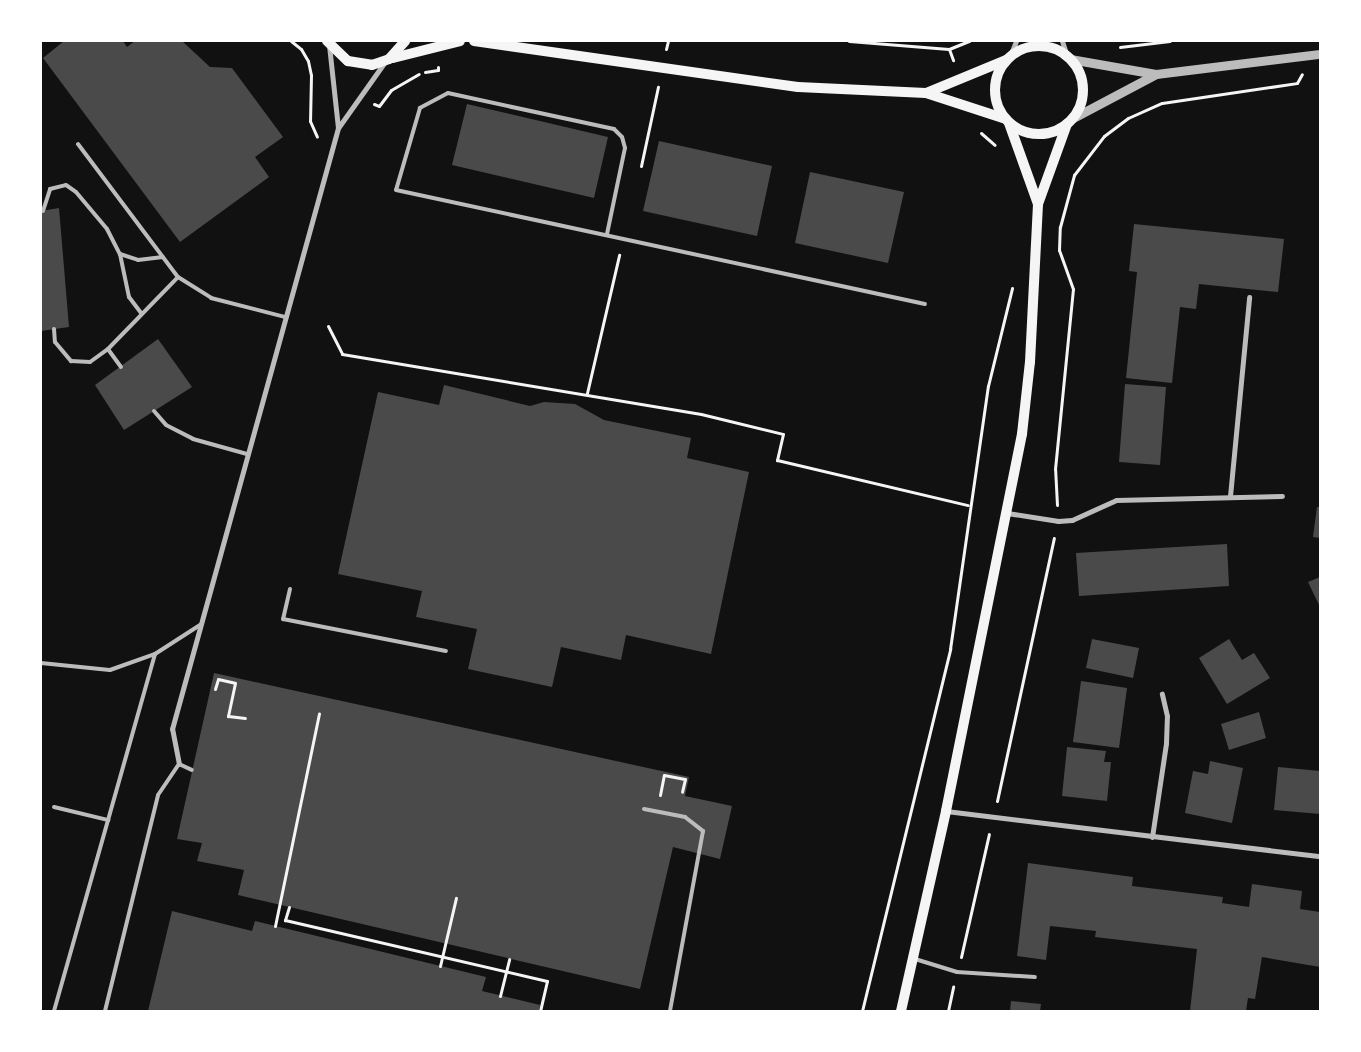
<!DOCTYPE html>
<style>
body{margin:0}
#map{position:relative;width:1361px;height:1052px;overflow:hidden;background:#111;font-family:Commissioner,sans-serif}
div>[style]{position:absolute}
.building>*{inset:0;background:#4a4a4a}
.path>*{height:3px;margin:-1.5px;padding:0 1.5px;transform-origin:1.5px;border-radius:1.5px;background:#f5f5f5}
.service>*{height:4px;margin:-2px;padding:0 2px;transform-origin:2px;border-radius:2px;background:#bcbcbc}
.minor>*{height:5px;margin:-2.5px;padding:0 2.5px;transform-origin:2.5px;border-radius:2.5px;background:#bcbcbc}
.tertiary>*{height:9px;margin:-4.5px;padding:0 4.5px;transform-origin:4.5px;border-radius:4.5px;background:#bcbcbc}
.secondary>*{height:10px;margin:-5px;padding:0 5px;transform-origin:5px;border-radius:5px;background:#f5f5f5}
.secondary>.ring{margin:-5px;padding:0;box-sizing:content-box;background:none;border:10px solid #f5f5f5;border-radius:50%}
span{translate:-50% -50%;white-space:nowrap;text-align:center;line-height:1.15;-webkit-text-stroke:4px #fff;paint-order:stroke}
.frame{position:absolute;inset:0;border:42px solid #fff;pointer-events:none}
</style>
<div id="map">
<div class="building">
<i style="clip-path:polygon(64px 41px,123px 41px,127px 47px,135px 41px,182px 41px,210px 67px,232px 68px,283px 137px,255px 157px,269px 177px,180px 242px,43px 58px)"></i>
<i style="clip-path:polygon(467px 104px,608px 137px,594px 198px,452px 165px)"></i>
<i style="clip-path:polygon(659px 141px,772px 166px,757px 236px,643px 211px)"></i>
<i style="clip-path:polygon(810px 172px,904px 192px,888px 263px,795px 243px)"></i>
<i style="clip-path:polygon(59px 208px,69px 327px,41px 331px,41px 211px)"></i>
<i style="clip-path:polygon(1134px 224px,1284px 239px,1278px 292px,1199px 284px,1196px 309px,1180px 307px,1172px 383px,1126px 378px,1137px 272px,1129px 271px)"></i>
<i style="clip-path:polygon(158px 339px,192px 387px,124px 430px,95px 385px)"></i>
<i style="clip-path:polygon(1125px 384px,1166px 387px,1160px 465px,1119px 462px)"></i>
<i style="clip-path:polygon(444px 385px,530px 406px,544px 402px,575px 404px,604px 420px,691px 438px,687px 458px,749px 472px,711px 654px,626px 635px,621px 660px,561px 647px,552px 687px,468px 669px,477px 629px,416px 617px,422px 591px,338px 574px,378px 392px,439px 405px)"></i>
<i style="clip-path:polygon(1317px 507px,1320px 507px,1320px 538px,1313px 537px)"></i>
<i style="clip-path:polygon(1227px 544px,1229px 586px,1079px 596px,1076px 553px)"></i>
<i style="clip-path:polygon(1320px 577px,1320px 607px,1308px 582px)"></i>
<i style="clip-path:polygon(1092px 639px,1139px 648px,1133px 678px,1086px 668px)"></i>
<i style="clip-path:polygon(1229px 639px,1242px 660px,1254px 653px,1270px 678px,1227px 704px,1199px 658px)"></i>
<i style="clip-path:polygon(214px 673px,689px 777px,685px 796px,732px 806px,720px 859px,673px 847px,640px 989px,238px 895px,244px 870px,197px 861px,202px 843px,177px 839px)"></i>
<i style="clip-path:polygon(1081px 681px,1127px 688px,1119px 748px,1073px 742px)"></i>
<i style="clip-path:polygon(1259px 712px,1266px 738px,1229px 750px,1221px 724px)"></i>
<i style="clip-path:polygon(1067px 747px,1106px 751px,1104px 762px,1111px 762px,1107px 801px,1062px 796px)"></i>
<i style="clip-path:polygon(1210px 761px,1243px 768px,1232px 823px,1185px 813px,1193px 771px,1208px 774px)"></i>
<i style="clip-path:polygon(1278px 767px,1320px 771px,1320px 814px,1274px 810px)"></i>
<i style="clip-path:polygon(1028px 863px,1133px 877px,1132px 886px,1223px 897px,1222px 903px,1249px 907px,1252px 884px,1302px 891px,1300px 909px,1320px 912px,1320px 967px,1262px 957px,1255px 999px,1248px 998px,1246px 1011px,1190px 1011px,1197px 949px,1095px 937px,1096px 931px,1050px 926px,1046px 960px,1017px 956px)"></i>
<i style="clip-path:polygon(172px 911px,252px 931px,255px 921px,486px 977px,482px 991px,540px 1005px,539px 1011px,148px 1011px)"></i>
<i style="clip-path:polygon(1011px 1001px,1041px 1004px,1040px 1011px,1010px 1011px)"></i>
</div>
<div class="path">
<i style="left:291px;top:41px;width:13px;rotate:39deg"></i>
<i style="left:301px;top:49px;width:14px;rotate:60deg"></i>
<i style="left:308px;top:61px;width:14px;rotate:78deg"></i>
<i style="left:311px;top:75px;width:46px;rotate:91.2deg"></i>
<i style="left:310px;top:121px;width:17px;rotate:66deg"></i>
<i style="left:849px;top:41px;width:100px;rotate:4.6deg"></i>
<i style="left:949px;top:49px;width:22px;rotate:-22deg"></i>
<i style="left:1120px;top:47px;width:50px;rotate:-6.8deg"></i>
<i style="left:666px;top:49px;width:8px;rotate:-76deg"></i>
<i style="left:949px;top:49px;width:12px;rotate:70deg"></i>
<i style="left:425px;top:72px;width:13px;rotate:-9deg"></i>
<i style="left:438px;top:70px;width:3px;rotate:-90deg"></i>
<i style="left:374px;top:104px;width:5px;rotate:22deg"></i>
<i style="left:379px;top:106px;width:20px;rotate:-53deg"></i>
<i style="left:391px;top:90px;width:32px;rotate:-30deg"></i>
<i style="left:981px;top:133px;width:18px;rotate:41deg"></i>
<i style="left:641px;top:166px;width:81px;rotate:-77.9deg"></i>
<i style="left:328px;top:326px;width:31px;rotate:63deg"></i>
<i style="left:342px;top:354px;width:364px;rotate:9.5deg"></i>
<i style="left:701px;top:414px;width:84px;rotate:13.7deg"></i>
<i style="left:783px;top:434px;width:27px;rotate:103deg"></i>
<i style="left:777px;top:460px;width:196px;rotate:13.3deg"></i>
<i style="left:587px;top:393px;width:142px;rotate:-76.9deg"></i>
<i style="left:1057px;top:505px;width:36px;rotate:-93deg"></i>
<i style="left:1055px;top:469px;width:181px;rotate:-84.3deg"></i>
<i style="left:1073px;top:289px;width:41px;rotate:-109.7deg"></i>
<i style="left:1059px;top:250px;width:23px;rotate:-88deg"></i>
<i style="left:1060px;top:227px;width:54px;rotate:-74.9deg"></i>
<i style="left:1074px;top:175px;width:49px;rotate:-52.4deg"></i>
<i style="left:1104px;top:136px;width:30px;rotate:-37deg"></i>
<i style="left:1128px;top:118px;width:37px;rotate:-24deg"></i>
<i style="left:1162px;top:103px;width:136px;rotate:-8.4deg"></i>
<i style="left:1297px;top:83px;width:10px;rotate:-61deg"></i>
<i style="left:215px;top:689px;width:10px;rotate:-73deg"></i>
<i style="left:218px;top:679px;width:17px;rotate:13deg"></i>
<i style="left:235px;top:683px;width:34px;rotate:102deg"></i>
<i style="left:228px;top:716px;width:17px;rotate:7deg"></i>
<i style="left:660px;top:795px;width:20px;rotate:-79deg"></i>
<i style="left:664px;top:775px;width:21px;rotate:11deg"></i>
<i style="left:685px;top:779px;width:13px;rotate:103deg"></i>
<i style="left:997px;top:801px;width:269px;rotate:-77.8deg"></i>
<i style="left:289px;top:907px;width:14px;rotate:107deg"></i>
<i style="left:285px;top:920px;width:269px;rotate:13.1deg"></i>
<i style="left:547px;top:981px;width:31px;rotate:103deg"></i>
<i style="left:275px;top:926px;width:217px;rotate:-78.3deg"></i>
<i style="left:961px;top:957px;width:126px;rotate:-77.2deg"></i>
<i style="left:440px;top:966px;width:70px;rotate:-76.8deg"></i>
<i style="left:500px;top:996px;width:38px;rotate:-76deg"></i>
<i style="left:862px;top:1011px;width:373px;rotate:-76.3deg"></i>
<i style="left:950px;top:649px;width:266px;rotate:-81.8deg"></i>
<i style="left:988px;top:386px;width:101px;rotate:-76.2deg"></i>
<i style="left:948px;top:1011px;width:25px;rotate:-78deg"></i>
</div>
<div class="service">
<i style="left:78px;top:144px;width:166px;rotate:53.1deg"></i>
<i style="left:178px;top:277px;width:39px;rotate:32deg"></i>
<i style="left:211px;top:298px;width:76px;rotate:14.4deg"></i>
<i style="left:43px;top:211px;width:23px;rotate:-72deg"></i>
<i style="left:50px;top:189px;width:16px;rotate:-14deg"></i>
<i style="left:66px;top:185px;width:12px;rotate:35deg"></i>
<i style="left:76px;top:192px;width:48px;rotate:50deg"></i>
<i style="left:107px;top:229px;width:28px;rotate:63deg"></i>
<i style="left:120px;top:254px;width:44px;rotate:78.2deg"></i>
<i style="left:129px;top:297px;width:21px;rotate:53deg"></i>
<i style="left:607px;top:234px;width:88px;rotate:-78.2deg"></i>
<i style="left:625px;top:148px;width:11px;rotate:-105deg"></i>
<i style="left:622px;top:137px;width:11px;rotate:-135deg"></i>
<i style="left:614px;top:129px;width:170px;rotate:-167.8deg"></i>
<i style="left:448px;top:93px;width:32px;rotate:152deg"></i>
<i style="left:420px;top:108px;width:85px;rotate:106.3deg"></i>
<i style="left:396px;top:190px;width:541px;rotate:12.16deg"></i>
<i style="left:120px;top:254px;width:19px;rotate:18deg"></i>
<i style="left:138px;top:260px;width:25px;rotate:-7deg"></i>
<i style="left:54px;top:329px;width:13px;rotate:86deg"></i>
<i style="left:55px;top:342px;width:25px;rotate:50deg"></i>
<i style="left:71px;top:361px;width:19px;rotate:3deg"></i>
<i style="left:90px;top:362px;width:22px;rotate:-36deg"></i>
<i style="left:121px;top:367px;width:22px;rotate:-126deg"></i>
<i style="left:108px;top:349px;width:100px;rotate:-45.8deg"></i>
<i style="left:154px;top:411px;width:18px;rotate:49deg"></i>
<i style="left:166px;top:425px;width:30px;rotate:27deg"></i>
<i style="left:193px;top:439px;width:56px;rotate:15.5deg"></i>
<i style="left:290px;top:589px;width:31px;rotate:103deg"></i>
<i style="left:283px;top:619px;width:166px;rotate:11.1deg"></i>
<i style="left:41px;top:663px;width:69px;rotate:5.8deg"></i>
<i style="left:110px;top:670px;width:48px;rotate:-19.6deg"></i>
<i style="left:155px;top:654px;width:54px;rotate:-32.8deg"></i>
<i style="left:54px;top:807px;width:56px;rotate:13.5deg"></i>
<i style="left:644px;top:809px;width:42px;rotate:11deg"></i>
<i style="left:685px;top:817px;width:23px;rotate:38deg"></i>
<i style="left:703px;top:831px;width:183px;rotate:100.4deg"></i>
<i style="left:915px;top:959px;width:44px;rotate:17.2deg"></i>
<i style="left:957px;top:972px;width:78px;rotate:3.7deg"></i>
<i style="left:54px;top:1011px;width:371px;rotate:-74.2deg"></i>
<i style="left:105px;top:1011px;width:222px;rotate:-76.2deg"></i>
<i style="left:158px;top:795px;width:37px;rotate:-56deg"></i>
<i style="left:179px;top:764px;width:14px;rotate:25deg"></i>
</div>
<div class="minor">
<i style="left:1062px;top:41px;width:16px;rotate:72deg"></i>
<i style="left:329px;top:45px;width:83px;rotate:83.8deg"></i>
<i style="left:1010px;top:56px;width:16px;rotate:-68deg"></i>
<i style="left:1230px;top:496px;width:200px;rotate:-84.5deg"></i>
<i style="left:1007px;top:513px;width:52px;rotate:8.9deg"></i>
<i style="left:1058px;top:521px;width:14px;rotate:-4deg"></i>
<i style="left:1072px;top:520px;width:48px;rotate:-24.4deg"></i>
<i style="left:1116px;top:500px;width:166px;rotate:-1.4deg"></i>
<i style="left:179px;top:764px;width:36px;rotate:-101deg"></i>
<i style="left:172px;top:729px;width:624px;rotate:-74.56deg"></i>
<i style="left:338px;top:128px;width:80px;rotate:-54.7deg"></i>
<i style="left:946px;top:811px;width:377px;rotate:6.9deg"></i>
<i style="left:1152px;top:837px;width:95px;rotate:-81.5deg"></i>
<i style="left:1166px;top:743px;width:27px;rotate:-88deg"></i>
<i style="left:1167px;top:716px;width:23px;rotate:-103deg"></i>
</div>
<div class="tertiary">
<i style="left:1070px;top:59px;width:87px;rotate:9.9deg"></i>
<i style="left:1156px;top:74px;width:165px;rotate:-7deg"></i>
<i style="left:1073px;top:118px;width:94px;rotate:-27.9deg"></i>
</div>
<div class="secondary">
<i style="left:327px;top:41px;width:29px;rotate:44deg"></i>
<i style="left:348px;top:61px;width:24px;rotate:9deg"></i>
<i style="left:372px;top:65px;width:18px;rotate:-19deg"></i>
<i style="left:389px;top:59px;width:24px;rotate:-48deg"></i>
<i style="left:474px;top:41px;width:327px;rotate:8.1deg"></i>
<i style="left:798px;top:87px;width:128px;rotate:2.7deg"></i>
<i style="left:926px;top:93px;width:84px;rotate:18deg"></i>
<i class="ring" style="left:995px;top:46px;width:78px;height:78px"></i>
<i style="left:393px;top:58px;width:69px;rotate:-14.2deg"></i>
<i style="left:926px;top:93px;width:87px;rotate:-22.4deg"></i>
<i style="left:1009px;top:123px;width:86px;rotate:70.3deg"></i>
<i style="left:901px;top:1011px;width:205px;rotate:-77.3deg"></i>
<i style="left:946px;top:811px;width:385px;rotate:-78.6deg"></i>
<i style="left:1022px;top:434px;width:72px;rotate:-83.7deg"></i>
<i style="left:1030px;top:362px;width:158px;rotate:-87.1deg"></i>
<i style="left:1038px;top:204px;width:85px;rotate:-70.1deg"></i>
</div>
<div class="frame"></div>
</div>
